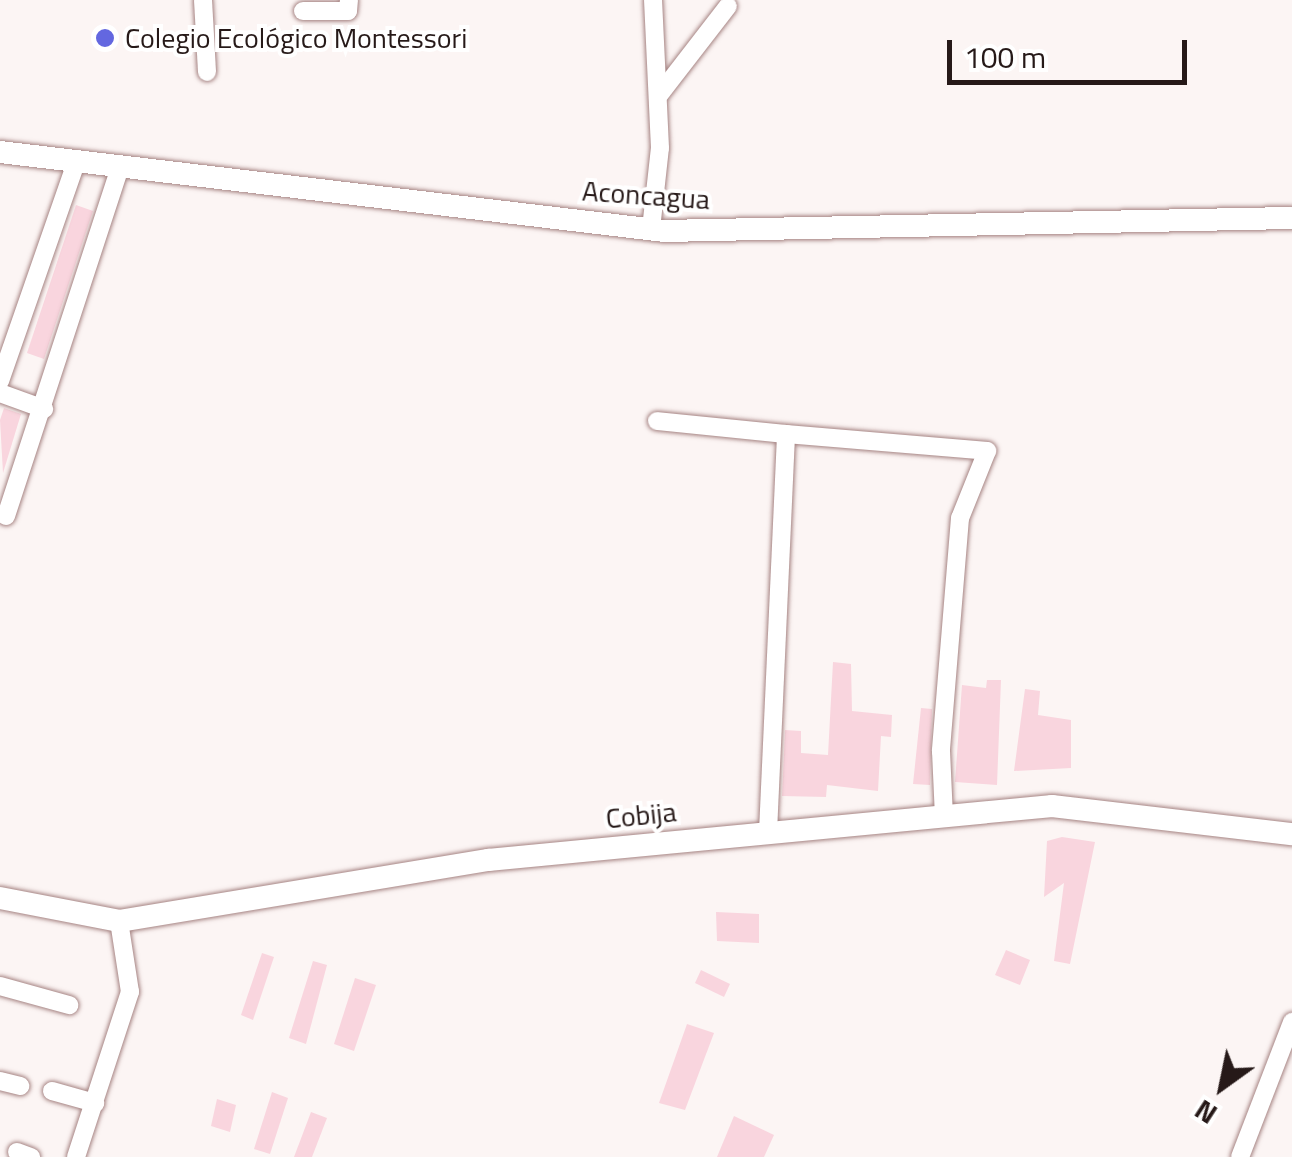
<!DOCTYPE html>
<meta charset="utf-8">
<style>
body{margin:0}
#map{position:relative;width:1292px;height:1157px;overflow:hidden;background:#fcf5f4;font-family:"Titillium Web",sans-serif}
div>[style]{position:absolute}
.building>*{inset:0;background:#f9d5de}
.roads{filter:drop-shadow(0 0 2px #a68483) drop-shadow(0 0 2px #a68483)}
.minor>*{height:18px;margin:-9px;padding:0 9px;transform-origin:9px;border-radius:9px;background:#fff}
.tertiary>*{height:22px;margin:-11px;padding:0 11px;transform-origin:11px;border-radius:11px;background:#fff}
.dots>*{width:28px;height:28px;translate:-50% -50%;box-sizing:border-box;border:5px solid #fff;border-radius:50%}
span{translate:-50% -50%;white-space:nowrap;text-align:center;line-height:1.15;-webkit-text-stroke:8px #fff;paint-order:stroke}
.poi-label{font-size:28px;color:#261918}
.left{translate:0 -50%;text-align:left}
.street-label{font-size:28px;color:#261918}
.north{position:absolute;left:1172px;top:1037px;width:100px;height:100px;-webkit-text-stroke:8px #fff;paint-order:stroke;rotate:213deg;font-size:28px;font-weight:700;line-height:40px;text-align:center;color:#261918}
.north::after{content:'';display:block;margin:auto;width:35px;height:45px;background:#261918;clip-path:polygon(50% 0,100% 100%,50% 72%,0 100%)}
.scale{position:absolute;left:947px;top:40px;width:240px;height:45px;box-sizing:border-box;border:5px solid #261918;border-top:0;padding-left:12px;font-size:30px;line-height:35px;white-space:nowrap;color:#261918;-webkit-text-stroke:8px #fff;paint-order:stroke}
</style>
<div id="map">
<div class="building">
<i style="clip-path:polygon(76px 205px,93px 211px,44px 359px,27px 353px)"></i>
<i style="clip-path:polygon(4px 408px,21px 414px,3px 473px,0 420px)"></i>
<i style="clip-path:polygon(833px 662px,851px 664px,852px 711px,892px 715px,891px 737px,881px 736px,878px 791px,827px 785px,826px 797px,782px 796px,785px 730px,801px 731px,801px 753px,828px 755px)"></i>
<i style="clip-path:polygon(987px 680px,1001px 680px,997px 785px,955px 782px,962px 685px,986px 688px)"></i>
<i style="clip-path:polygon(1025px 689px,1040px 691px,1038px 715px,1071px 720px,1071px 768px,1014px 771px)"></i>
<i style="clip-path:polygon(921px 708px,932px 709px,930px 785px,913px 784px)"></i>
<i style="clip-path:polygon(1062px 837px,1095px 842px,1070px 964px,1054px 961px,1064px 883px,1044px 897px,1047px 841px)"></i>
<i style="clip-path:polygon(716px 912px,759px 914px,759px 943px,717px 941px)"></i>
<i style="clip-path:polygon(1006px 950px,1030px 960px,1020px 985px,995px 975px)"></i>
<i style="clip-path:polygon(262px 953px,274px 957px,253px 1020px,241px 1015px)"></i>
<i style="clip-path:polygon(313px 961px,327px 965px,306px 1044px,289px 1038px)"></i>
<i style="clip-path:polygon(701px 970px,730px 984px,724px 997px,695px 983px)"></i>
<i style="clip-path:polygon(355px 978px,376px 985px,354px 1051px,334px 1044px)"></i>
<i style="clip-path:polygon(687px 1024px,714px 1033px,685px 1110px,659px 1103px)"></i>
<i style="clip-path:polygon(272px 1092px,288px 1098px,270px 1154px,254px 1149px)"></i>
<i style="clip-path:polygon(217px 1099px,236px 1105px,230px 1132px,211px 1126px)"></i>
<i style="clip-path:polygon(311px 1112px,327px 1118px,312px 1157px,294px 1157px)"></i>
<i style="clip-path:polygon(734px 1116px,774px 1135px,764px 1157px,717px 1157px)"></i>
</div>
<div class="roads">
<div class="minor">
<i style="left:203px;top:0;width:72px;rotate:86.8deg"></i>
<i style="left:303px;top:11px;width:45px"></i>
<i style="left:348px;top:11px;width:11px;rotate:-85deg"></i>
<i style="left:660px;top:94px;width:111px;rotate:-52.3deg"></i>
<i style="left:651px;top:229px;width:81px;rotate:-83.7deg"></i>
<i style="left:660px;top:148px;width:148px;rotate:-92.7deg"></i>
<i style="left:0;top:381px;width:234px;rotate:-70.8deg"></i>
<i style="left:0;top:393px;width:47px;rotate:20deg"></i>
<i style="left:657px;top:421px;width:130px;rotate:5.8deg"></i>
<i style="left:6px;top:516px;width:369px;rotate:-71.9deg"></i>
<i style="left:768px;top:832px;width:398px;rotate:-87.4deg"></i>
<i style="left:786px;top:434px;width:202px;rotate:4.8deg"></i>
<i style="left:987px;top:451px;width:72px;rotate:111.9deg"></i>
<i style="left:960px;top:518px;width:234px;rotate:94.7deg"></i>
<i style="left:941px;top:751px;width:65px;rotate:87.4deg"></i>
<i style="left:0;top:986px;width:72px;rotate:15.4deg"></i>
<i style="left:0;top:1081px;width:21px;rotate:14deg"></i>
<i style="left:52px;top:1091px;width:45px;rotate:15.6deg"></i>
<i style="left:17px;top:1152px;width:15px;rotate:20deg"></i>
<i style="left:76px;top:1157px;width:174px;rotate:-71.9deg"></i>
<i style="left:130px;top:992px;width:72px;rotate:-98.8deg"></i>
<i style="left:1240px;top:1157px;width:145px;rotate:-68.9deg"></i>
</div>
<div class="tertiary">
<i style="left:0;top:152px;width:669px;rotate:6.78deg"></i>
<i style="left:664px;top:231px;width:628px;rotate:-1.19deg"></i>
<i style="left:0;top:898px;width:121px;rotate:10.9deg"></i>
<i style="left:119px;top:921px;width:374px;rotate:-9.4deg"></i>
<i style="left:488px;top:860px;width:567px;rotate:-5.47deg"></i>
<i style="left:1052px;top:806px;width:242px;rotate:6.7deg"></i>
</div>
</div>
<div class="dots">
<i style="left:105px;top:38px;background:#6367e0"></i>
</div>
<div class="poi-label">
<span class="left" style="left:125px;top:38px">Colegio Ecológico Montessori</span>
</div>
<div class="street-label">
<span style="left:646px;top:195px;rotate:4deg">Aconcagua</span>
<span style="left:641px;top:815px;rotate:-6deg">Cobija</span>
</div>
<div class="north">N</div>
<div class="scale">100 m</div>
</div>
